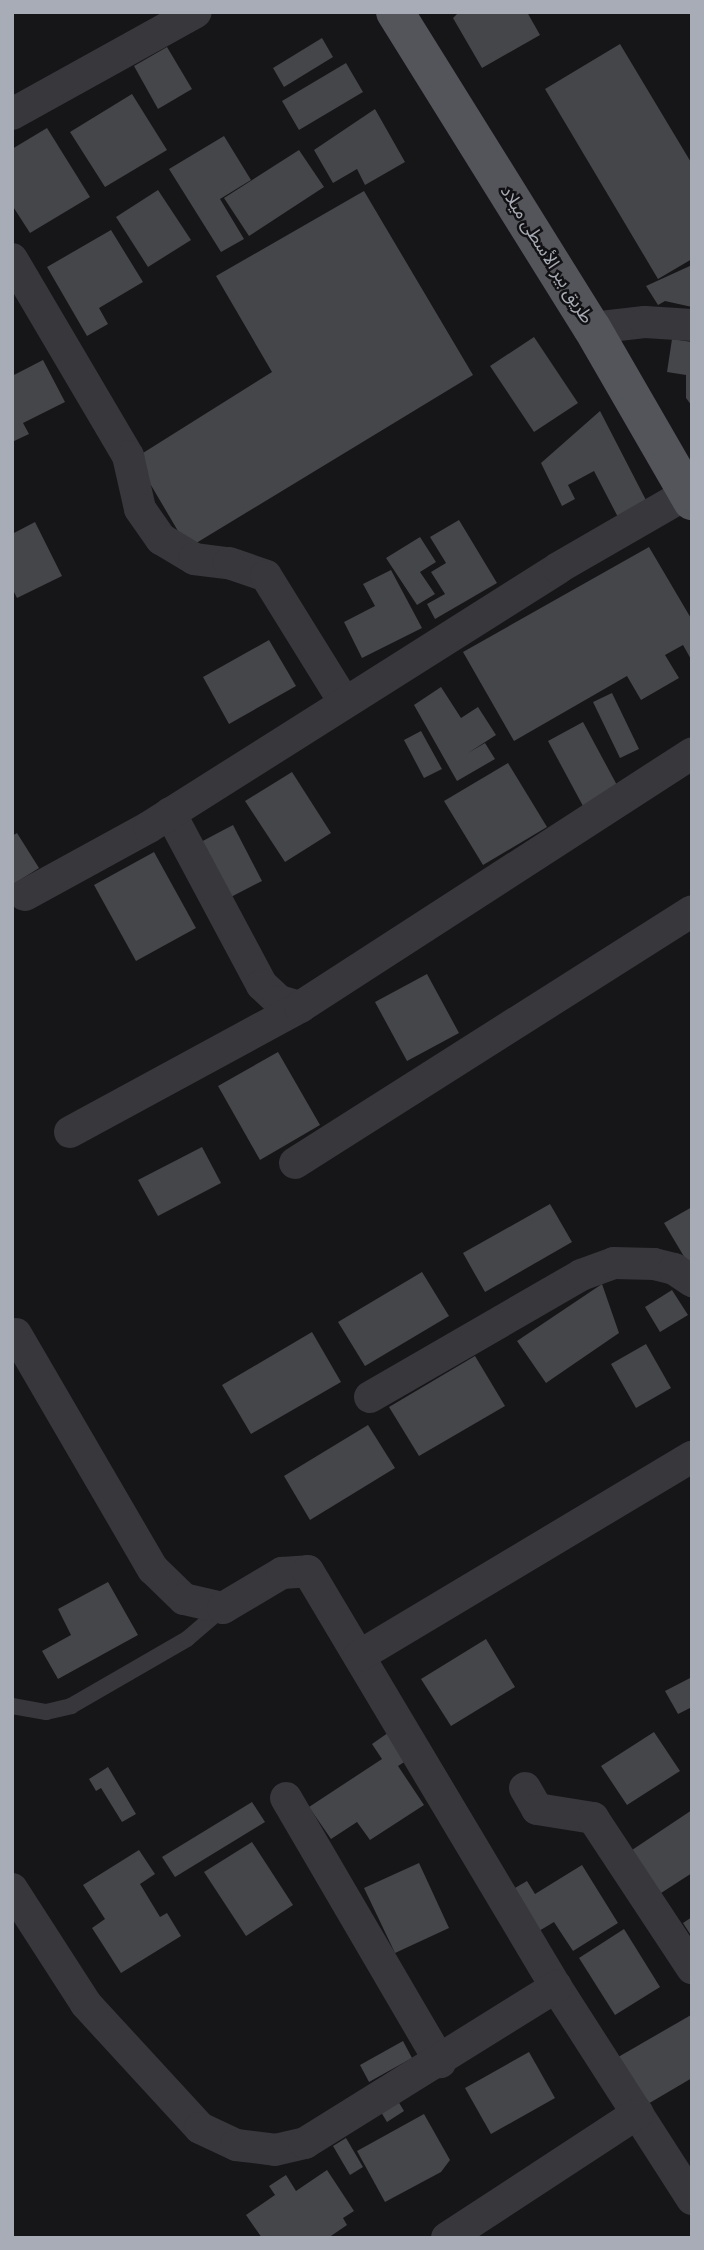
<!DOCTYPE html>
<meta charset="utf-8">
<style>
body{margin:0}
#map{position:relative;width:704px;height:2250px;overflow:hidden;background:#161517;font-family:"Source Sans 3","Noto Sans Arabic",sans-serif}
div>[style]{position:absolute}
.building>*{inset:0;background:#45464a}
.lane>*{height:16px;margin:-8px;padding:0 8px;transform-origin:8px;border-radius:8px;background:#37373c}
.street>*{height:32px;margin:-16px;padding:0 16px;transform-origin:16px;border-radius:16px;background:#37373c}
.primary>*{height:38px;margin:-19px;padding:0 19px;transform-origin:19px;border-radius:19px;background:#53555b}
span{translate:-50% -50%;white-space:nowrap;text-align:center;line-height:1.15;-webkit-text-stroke:5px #111012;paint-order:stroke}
.street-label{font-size:18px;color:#a8acb6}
.frame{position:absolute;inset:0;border:14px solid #a8acb6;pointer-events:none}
</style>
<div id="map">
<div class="building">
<i style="clip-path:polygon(459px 12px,527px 12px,540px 35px,482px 68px,453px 18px)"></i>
<i style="clip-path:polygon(322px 38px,333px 57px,284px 87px,273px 68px)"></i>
<i style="clip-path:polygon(620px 44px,692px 164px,692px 259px,658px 279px,545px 89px)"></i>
<i style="clip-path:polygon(167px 47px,192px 89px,158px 109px,134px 66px)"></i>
<i style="clip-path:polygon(346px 63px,363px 92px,299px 130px,282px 101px)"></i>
<i style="clip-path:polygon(132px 94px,167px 150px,105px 187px,70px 132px)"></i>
<i style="clip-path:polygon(375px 109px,405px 162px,365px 185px,357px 169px,333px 183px,314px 150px)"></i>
<i style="clip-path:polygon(47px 128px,90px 197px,30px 233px,12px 205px,12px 149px)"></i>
<i style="clip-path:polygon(224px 136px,251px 180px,220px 199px,244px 239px,221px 252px,169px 169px)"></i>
<i style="clip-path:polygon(299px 150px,324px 187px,249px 236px,224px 198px)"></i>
<i style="clip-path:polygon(158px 190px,191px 240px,148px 267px,116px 217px)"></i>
<i style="clip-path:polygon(364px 191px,473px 375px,188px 548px,135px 458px,272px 372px,216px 276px)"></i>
<i style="clip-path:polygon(111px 230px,143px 282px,99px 308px,108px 324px,87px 336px,47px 267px)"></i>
<i style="clip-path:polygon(692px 265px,692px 307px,665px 301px,658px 305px,646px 286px)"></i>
<i style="clip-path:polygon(534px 337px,578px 403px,534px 432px,490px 366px)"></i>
<i style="clip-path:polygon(672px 339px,692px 342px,692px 406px,686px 398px,686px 375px,667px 372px)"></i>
<i style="clip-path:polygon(43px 360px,65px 402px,23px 423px,29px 434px,12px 442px,12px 376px)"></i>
<i style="clip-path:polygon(600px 411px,649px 506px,620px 521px,594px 471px,568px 485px,575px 499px,562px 506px,541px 463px)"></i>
<i style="clip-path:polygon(459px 520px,497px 583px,435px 619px,427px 604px,445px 594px,431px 572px,446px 563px,430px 537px)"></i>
<i style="clip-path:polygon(35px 522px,62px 576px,17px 598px,12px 588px,12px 534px)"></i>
<i style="clip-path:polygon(420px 537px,436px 562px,420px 572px,435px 594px,417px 605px,386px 558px)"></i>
<i style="clip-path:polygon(649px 547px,692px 620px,692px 661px,683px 645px,665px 655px,679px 678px,641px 700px,627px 676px,514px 741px,463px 652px)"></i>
<i style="clip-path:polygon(391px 570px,422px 628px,362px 658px,344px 622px,375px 606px,363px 584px)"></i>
<i style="clip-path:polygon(269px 640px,296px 686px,229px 724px,203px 677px)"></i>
<i style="clip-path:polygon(441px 687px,461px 718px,478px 707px,496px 735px,468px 753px,485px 743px,495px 759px,457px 781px,414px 705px)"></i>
<i style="clip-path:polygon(612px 693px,639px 749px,620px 758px,593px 702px)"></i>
<i style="clip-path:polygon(583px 722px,618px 787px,583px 806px,548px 741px)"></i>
<i style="clip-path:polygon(421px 731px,442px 769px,424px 778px,404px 740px)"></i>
<i style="clip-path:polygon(508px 763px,547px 827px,483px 865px,444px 801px)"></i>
<i style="clip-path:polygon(292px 772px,331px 833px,285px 862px,245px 801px)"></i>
<i style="clip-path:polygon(233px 825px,262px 881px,227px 899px,197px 844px)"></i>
<i style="clip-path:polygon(17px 833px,39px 868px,12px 885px,12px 836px)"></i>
<i style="clip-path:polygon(154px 852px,196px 928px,136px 961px,94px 885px)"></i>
<i style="clip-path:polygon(427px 974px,459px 1033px,407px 1061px,375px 1002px)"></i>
<i style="clip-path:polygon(278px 1052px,320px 1125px,260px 1160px,218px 1086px)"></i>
<i style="clip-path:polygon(202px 1147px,221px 1183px,158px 1216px,138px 1180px)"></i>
<i style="clip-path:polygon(550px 1204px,572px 1242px,485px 1292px,463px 1253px)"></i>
<i style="clip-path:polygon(692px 1207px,692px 1270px,664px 1223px)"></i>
<i style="clip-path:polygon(422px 1272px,449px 1316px,365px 1366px,338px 1322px)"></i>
<i style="clip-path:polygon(602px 1284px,619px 1333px,546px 1383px,517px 1341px)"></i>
<i style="clip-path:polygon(672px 1290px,688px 1315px,660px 1332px,645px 1307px)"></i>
<i style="clip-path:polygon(312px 1332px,341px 1382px,251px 1434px,222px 1385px)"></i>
<i style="clip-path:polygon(646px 1344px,671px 1388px,636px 1408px,611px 1364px)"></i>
<i style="clip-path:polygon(475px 1356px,505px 1406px,419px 1456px,389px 1407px)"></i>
<i style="clip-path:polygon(368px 1425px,395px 1468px,310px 1520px,284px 1476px)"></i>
<i style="clip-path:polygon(108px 1582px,138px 1635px,58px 1679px,42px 1651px,71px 1635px,58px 1609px)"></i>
<i style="clip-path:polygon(486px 1639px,515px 1687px,451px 1726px,421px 1679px)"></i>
<i style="clip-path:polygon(692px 1677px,692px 1707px,678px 1714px,665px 1691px)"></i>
<i style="clip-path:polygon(395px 1728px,414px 1756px,398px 1766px,424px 1805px,370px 1840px,357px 1822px,331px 1839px,309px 1807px,382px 1759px,372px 1744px)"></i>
<i style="clip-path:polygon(654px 1732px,680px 1771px,627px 1805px,601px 1766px)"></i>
<i style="clip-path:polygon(108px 1767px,136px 1814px,122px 1822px,101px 1788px,96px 1791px,89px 1779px)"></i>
<i style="clip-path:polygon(252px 1802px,265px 1822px,175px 1877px,162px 1857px)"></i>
<i style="clip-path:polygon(692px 1810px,692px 1873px,658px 1895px,629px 1852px)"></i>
<i style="clip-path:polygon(252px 1842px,293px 1905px,246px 1936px,204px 1872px)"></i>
<i style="clip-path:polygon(139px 1850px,155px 1874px,140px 1884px,160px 1917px,167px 1913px,181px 1936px,121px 1973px,92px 1928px,105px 1919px,83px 1885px)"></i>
<i style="clip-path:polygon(419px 1863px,449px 1928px,395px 1953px,364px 1888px)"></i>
<i style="clip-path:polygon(582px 1865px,618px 1923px,573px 1951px,554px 1922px,534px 1934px,508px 1892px,527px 1881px,535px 1894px)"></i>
<i style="clip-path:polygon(692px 1917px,692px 1937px,683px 1923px)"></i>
<i style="clip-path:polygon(624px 1929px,660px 1987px,615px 2015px,579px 1958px)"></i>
<i style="clip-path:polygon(691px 2015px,692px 2078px,641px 2108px,613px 2060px)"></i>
<i style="clip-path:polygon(403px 2041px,412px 2058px,369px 2082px,360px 2065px)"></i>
<i style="clip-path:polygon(529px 2052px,555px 2098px,491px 2134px,465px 2088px)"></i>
<i style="clip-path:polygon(398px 2101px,404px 2111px,387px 2122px,381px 2112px)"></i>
<i style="clip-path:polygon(424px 2114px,450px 2160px,441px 2172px,385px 2202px,357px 2151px)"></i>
<i style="clip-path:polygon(346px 2138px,363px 2167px,350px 2175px,333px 2146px)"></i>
<i style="clip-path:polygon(327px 2170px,354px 2211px,343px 2218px,347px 2225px,328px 2238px,262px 2238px,246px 2215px,275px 2195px,269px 2186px,286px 2175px,296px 2191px)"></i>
</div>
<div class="lane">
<i style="left:12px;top:1706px;width:35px;rotate:10deg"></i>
<i style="left:46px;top:1712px;width:26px;rotate:-13deg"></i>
<i style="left:71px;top:1706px;width:134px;rotate:-30deg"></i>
<i style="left:187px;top:1639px;width:48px;rotate:-40.7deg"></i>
</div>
<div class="street">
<i style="left:12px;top:114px;width:210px;rotate:-29deg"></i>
<i style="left:12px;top:259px;width:229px;rotate:59.5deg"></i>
<i style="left:128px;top:456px;width:54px;rotate:77.2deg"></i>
<i style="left:140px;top:509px;width:37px;rotate:55deg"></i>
<i style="left:161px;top:539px;width:39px;rotate:31deg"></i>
<i style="left:194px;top:559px;width:35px;rotate:7deg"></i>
<i style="left:229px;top:563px;width:39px;rotate:19deg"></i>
<i style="left:266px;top:576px;width:148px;rotate:58.2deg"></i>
<i style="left:592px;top:328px;width:53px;rotate:-6.5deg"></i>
<i style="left:645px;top:322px;width:47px;rotate:3.7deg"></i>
<i style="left:170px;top:813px;width:195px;rotate:61.9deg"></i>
<i style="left:262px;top:985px;width:23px;rotate:43deg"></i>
<i style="left:279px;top:1001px;width:22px;rotate:16deg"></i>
<i style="left:25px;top:895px;width:141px;rotate:-28.7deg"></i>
<i style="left:149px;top:827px;width:484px;rotate:-32.3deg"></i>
<i style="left:558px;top:568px;width:150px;rotate:-30deg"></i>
<i style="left:70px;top:1132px;width:262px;rotate:-28.5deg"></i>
<i style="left:300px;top:1007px;width:467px;rotate:-32.9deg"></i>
<i style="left:295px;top:1163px;width:470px;rotate:-32.4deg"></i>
<i style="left:16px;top:1334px;width:272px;rotate:59.8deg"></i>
<i style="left:153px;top:1569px;width:43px;rotate:44.1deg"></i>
<i style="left:184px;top:1599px;width:40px;rotate:13deg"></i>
<i style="left:223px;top:1608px;width:69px;rotate:-30.7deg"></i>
<i style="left:282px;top:1573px;width:26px;rotate:-4deg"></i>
<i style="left:308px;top:1571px;width:484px;rotate:59.2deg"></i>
<i style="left:556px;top:1987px;width:252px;rotate:57.3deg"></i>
<i style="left:370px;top:1397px;width:244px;rotate:-30deg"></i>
<i style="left:581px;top:1275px;width:35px;rotate:-20deg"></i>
<i style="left:614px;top:1263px;width:40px;rotate:1.4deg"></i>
<i style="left:654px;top:1264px;width:21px;rotate:14deg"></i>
<i style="left:674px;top:1269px;width:22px;rotate:34deg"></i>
<i style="left:359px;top:1656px;width:388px;rotate:-30.9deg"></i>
<i style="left:525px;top:1788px;width:24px;rotate:60deg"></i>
<i style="left:537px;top:1809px;width:57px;rotate:9.1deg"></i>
<i style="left:593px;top:1818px;width:180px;rotate:56.6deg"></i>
<i style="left:286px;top:1798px;width:306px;rotate:59.7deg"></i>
<i style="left:12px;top:1889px;width:137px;rotate:57.2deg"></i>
<i style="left:86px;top:2004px;width:168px;rotate:47.4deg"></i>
<i style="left:200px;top:2128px;width:40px;rotate:25deg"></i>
<i style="left:236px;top:2145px;width:39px;rotate:7deg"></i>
<i style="left:275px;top:2150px;width:31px;rotate:-13deg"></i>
<i style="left:305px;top:2143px;width:296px;rotate:-31.9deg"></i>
<i style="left:447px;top:2238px;width:228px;rotate:-33.2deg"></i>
</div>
<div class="primary">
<i style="left:395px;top:12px;width:372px;rotate:58.1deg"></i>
<i style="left:592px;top:328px;width:200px;rotate:60deg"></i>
</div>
<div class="street-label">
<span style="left:546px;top:255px;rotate:58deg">طريق بير الأسطى ميلاد</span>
</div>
<div class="frame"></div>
</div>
